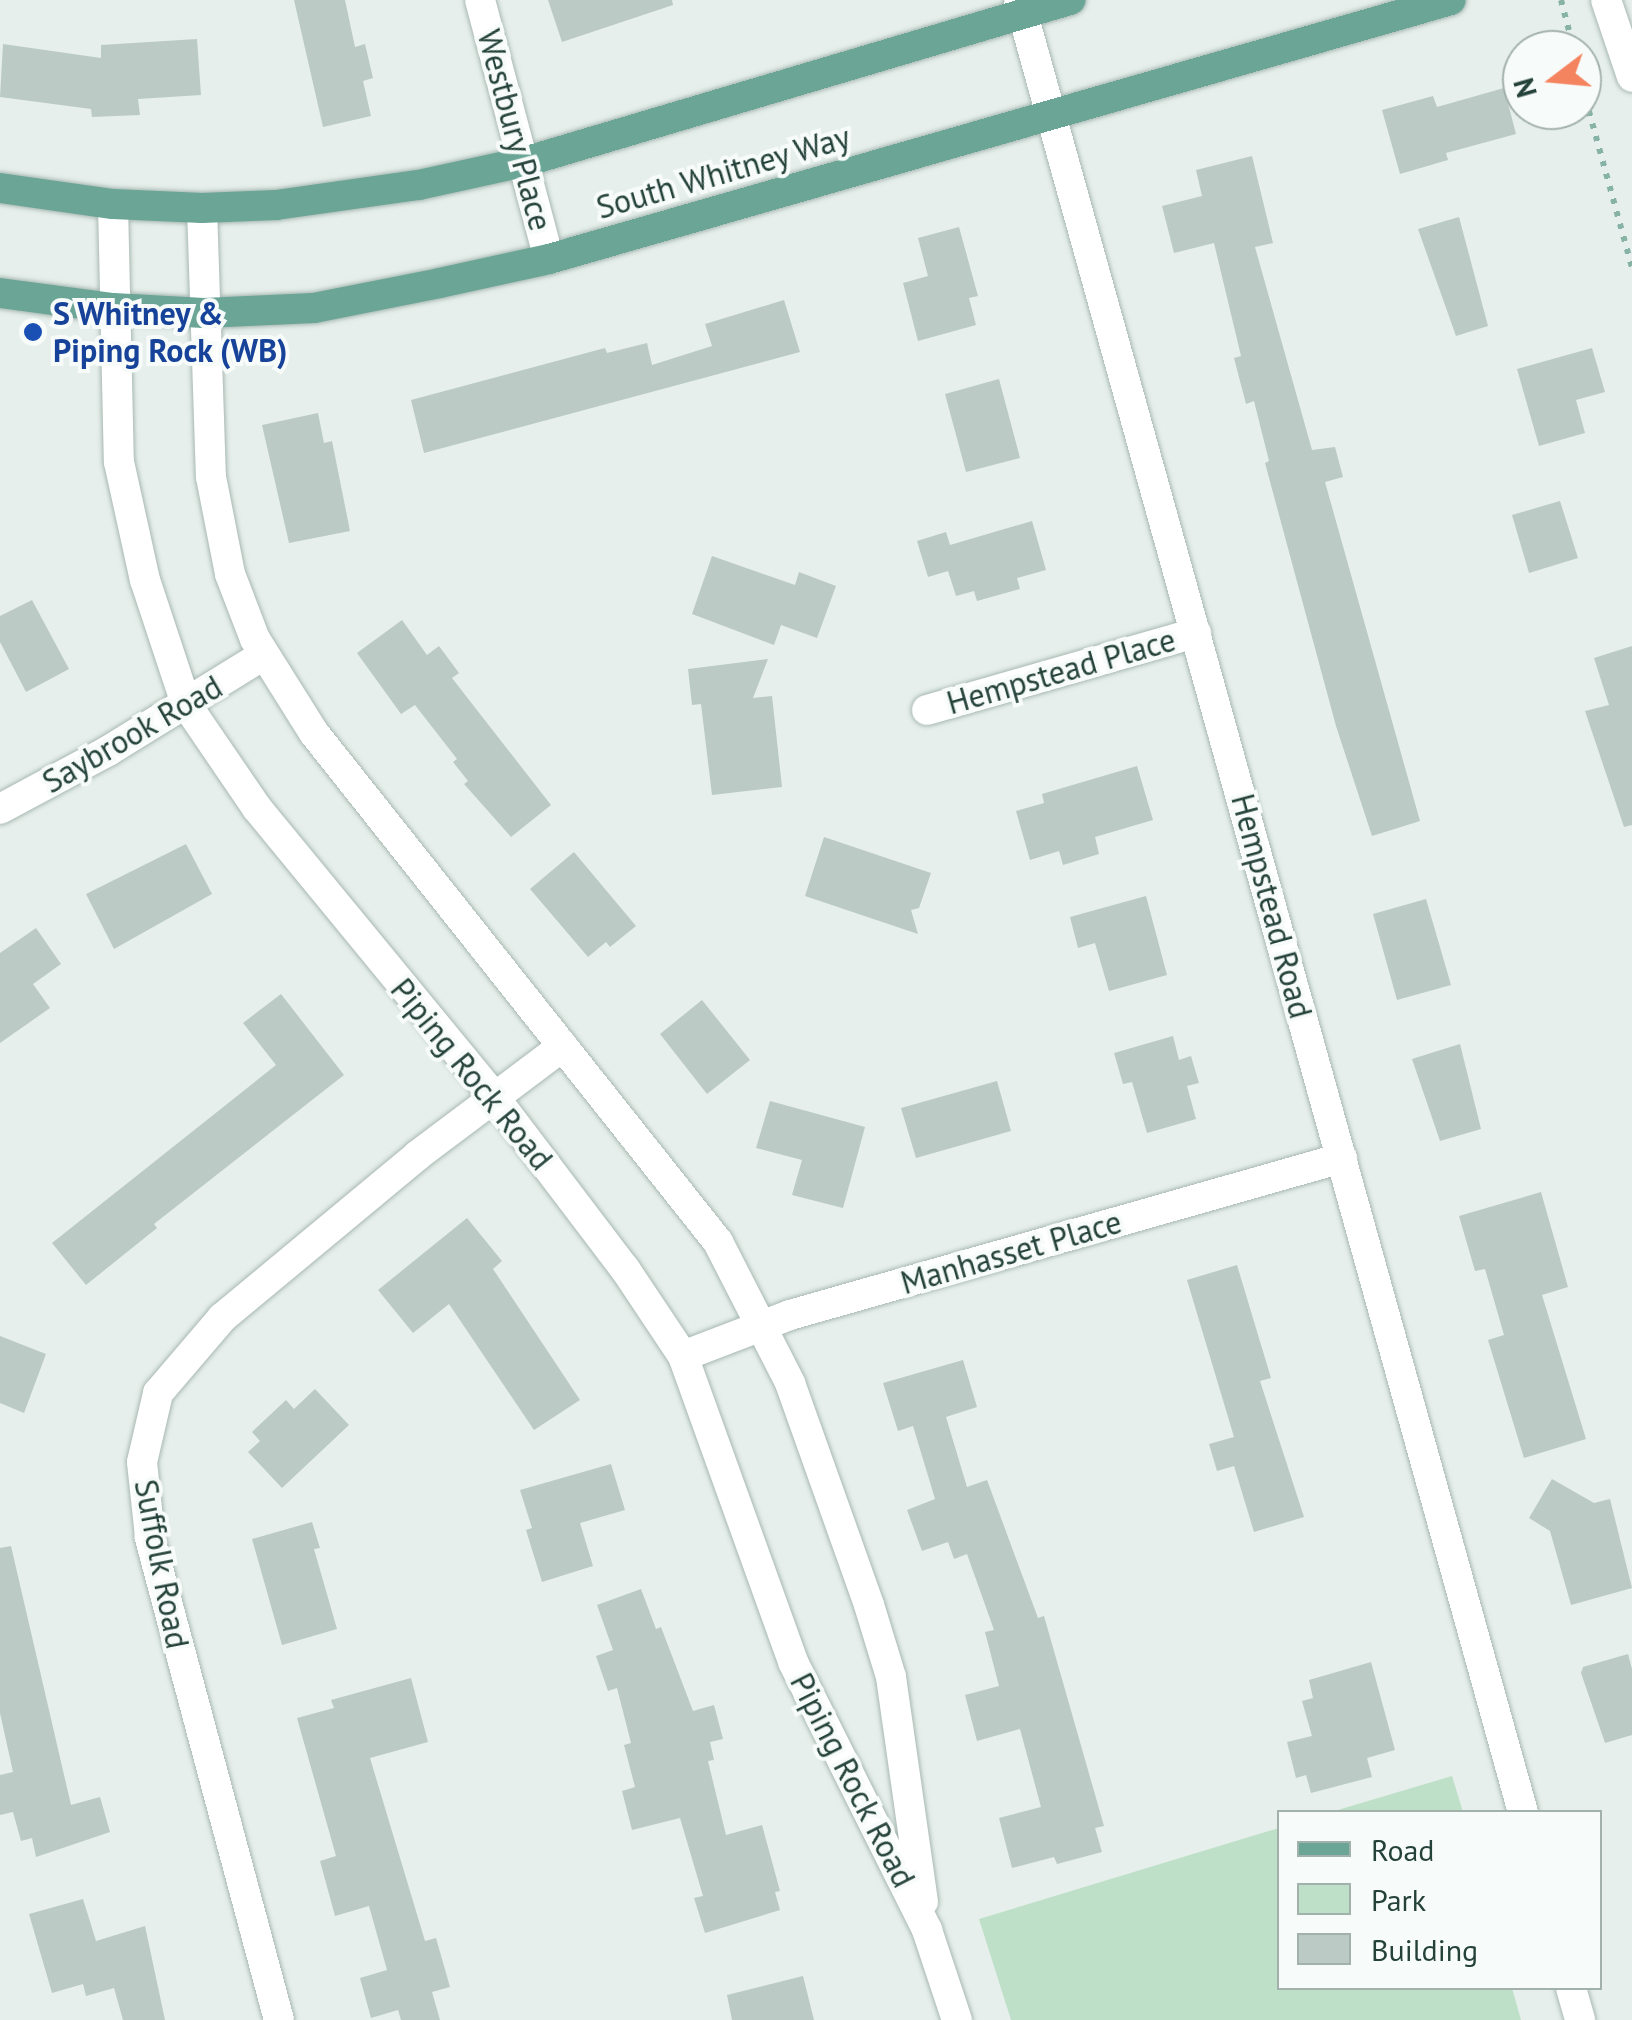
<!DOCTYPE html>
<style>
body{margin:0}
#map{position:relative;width:1632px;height:2020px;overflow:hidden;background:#e6efeb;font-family:"PT Sans",sans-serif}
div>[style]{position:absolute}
.green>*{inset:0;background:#bfe0c8}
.building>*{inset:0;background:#bbcac4}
.path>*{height:6px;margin-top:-3px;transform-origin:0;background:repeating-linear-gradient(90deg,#86b3a5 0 5px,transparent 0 13px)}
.roads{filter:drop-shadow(0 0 2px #a8b8b2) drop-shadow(0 0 2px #a8b8b2)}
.minor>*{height:30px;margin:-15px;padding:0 15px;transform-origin:15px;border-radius:15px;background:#fff}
.major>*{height:30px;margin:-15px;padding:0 15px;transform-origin:15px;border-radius:15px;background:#6aa596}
.dots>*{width:28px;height:28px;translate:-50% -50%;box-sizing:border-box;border:5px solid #f7fbf9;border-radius:50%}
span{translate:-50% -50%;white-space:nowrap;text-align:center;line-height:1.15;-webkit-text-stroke:8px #f7fbf9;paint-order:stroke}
.street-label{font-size:32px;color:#24423a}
.transit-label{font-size:32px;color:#164399;font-weight:700}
.left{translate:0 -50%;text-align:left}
.legend{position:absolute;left:1277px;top:1810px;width:325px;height:180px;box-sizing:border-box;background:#f7fbf9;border:2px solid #a3b1ad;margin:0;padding:12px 18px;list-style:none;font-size:30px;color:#24423a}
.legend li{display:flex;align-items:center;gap:20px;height:50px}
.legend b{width:50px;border:2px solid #a3b1ad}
.north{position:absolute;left:1502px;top:30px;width:100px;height:100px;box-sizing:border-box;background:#f7fbf9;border:2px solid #a3b1ad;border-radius:50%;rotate:254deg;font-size:28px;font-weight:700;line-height:40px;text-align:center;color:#24423a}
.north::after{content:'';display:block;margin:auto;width:35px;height:45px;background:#f4845f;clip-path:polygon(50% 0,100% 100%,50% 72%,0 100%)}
</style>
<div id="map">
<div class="green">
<i style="clip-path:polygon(1452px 1776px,1463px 1812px,1331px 1812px)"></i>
<i style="clip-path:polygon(1279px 1828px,1280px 1988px,1512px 1988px,1521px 2020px,1011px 2020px,979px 1919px)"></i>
</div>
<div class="building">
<i style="clip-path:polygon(294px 0,345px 0,355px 47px,365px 44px,373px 78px,363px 81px,371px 116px,323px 127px)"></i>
<i style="clip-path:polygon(548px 0,672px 0,673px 5px,562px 42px)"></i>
<i style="clip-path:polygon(197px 39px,201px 95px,138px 99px,140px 115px,92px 117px,91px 109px,0 97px,3px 44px,101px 58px,101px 45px)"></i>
<i style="clip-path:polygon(1504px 88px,1516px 134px,1446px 153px,1448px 160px,1400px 174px,1382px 110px,1433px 96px,1437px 107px)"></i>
<i style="clip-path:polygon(1252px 156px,1273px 243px,1255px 247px,1312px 450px,1335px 447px,1343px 477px,1325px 482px,1420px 821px,1372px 836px,1336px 726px,1265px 463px,1269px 461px,1254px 401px,1246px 404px,1234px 358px,1241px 356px,1214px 243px,1174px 253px,1162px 206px,1202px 196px,1196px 170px)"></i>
<i style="clip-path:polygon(1459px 217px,1488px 326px,1456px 336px,1418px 229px)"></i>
<i style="clip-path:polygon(959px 227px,978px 296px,969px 298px,976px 325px,918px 341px,903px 283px,928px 276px,918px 238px)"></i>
<i style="clip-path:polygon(784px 300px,800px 352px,424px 453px,411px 400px,605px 348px,607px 353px,647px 343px,652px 365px,712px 346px,705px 324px)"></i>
<i style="clip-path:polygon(1592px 348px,1605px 392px,1576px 400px,1585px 433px,1539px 446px,1517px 369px)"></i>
<i style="clip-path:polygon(999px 379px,1020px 458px,966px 472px,945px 394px)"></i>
<i style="clip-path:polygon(318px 413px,324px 443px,332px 441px,350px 531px,289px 543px,262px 425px)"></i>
<i style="clip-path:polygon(1560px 501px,1578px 558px,1529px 573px,1512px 515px)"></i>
<i style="clip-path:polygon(1032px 521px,1046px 570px,1017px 578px,1020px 589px,977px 601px,974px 591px,956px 596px,948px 571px,928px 577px,917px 541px,946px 532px,950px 545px)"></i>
<i style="clip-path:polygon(712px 556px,795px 585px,799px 572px,836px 586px,817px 638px,781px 625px,774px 645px,692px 614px)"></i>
<i style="clip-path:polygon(32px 600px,69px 669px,26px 692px,0 642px,0 616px)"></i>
<i style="clip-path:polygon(402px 620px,427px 655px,439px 646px,459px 673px,452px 678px,551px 805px,511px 837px,464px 784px,468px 781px,453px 762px,457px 759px,415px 705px,401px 714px,357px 653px)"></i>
<i style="clip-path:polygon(1632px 646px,1632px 825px,1624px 827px,1585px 711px,1609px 705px,1594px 658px)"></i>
<i style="clip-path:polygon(768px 659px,753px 698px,772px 696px,782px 787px,712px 795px,701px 704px,692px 705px,688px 669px)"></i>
<i style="clip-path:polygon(1137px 766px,1153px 820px,1095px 837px,1099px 854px,1063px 865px,1059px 851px,1030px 860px,1016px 811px,1044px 803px,1042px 794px)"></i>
<i style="clip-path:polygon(824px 837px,931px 873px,919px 908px,911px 910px,918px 934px,805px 896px)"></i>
<i style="clip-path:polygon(186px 844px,212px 894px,114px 949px,86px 894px)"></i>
<i style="clip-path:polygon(574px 852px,636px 926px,610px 947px,606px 942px,588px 957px,530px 889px)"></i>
<i style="clip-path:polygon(1146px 896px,1167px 975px,1109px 991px,1095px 943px,1078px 948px,1070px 917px)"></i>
<i style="clip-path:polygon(1426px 899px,1451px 985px,1397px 1000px,1373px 914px)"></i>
<i style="clip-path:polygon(36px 928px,61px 964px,33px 984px,50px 1008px,0 1043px,0 953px)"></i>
<i style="clip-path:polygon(281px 994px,344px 1075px,154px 1224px,157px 1228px,86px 1285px,52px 1243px,276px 1065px,243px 1023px)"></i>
<i style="clip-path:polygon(702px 1000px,750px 1060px,707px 1094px,660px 1034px)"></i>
<i style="clip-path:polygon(1173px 1036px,1179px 1060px,1191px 1056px,1199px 1083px,1187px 1086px,1196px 1119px,1147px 1133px,1132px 1082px,1123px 1084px,1114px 1053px)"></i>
<i style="clip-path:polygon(1460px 1044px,1481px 1129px,1440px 1141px,1412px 1059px)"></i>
<i style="clip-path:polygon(997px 1081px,1011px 1131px,916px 1158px,901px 1108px)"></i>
<i style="clip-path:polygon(770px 1101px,865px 1127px,843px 1208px,792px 1195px,802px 1160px,756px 1148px)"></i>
<i style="clip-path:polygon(1541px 1192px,1568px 1287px,1542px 1295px,1586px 1439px,1524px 1458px,1488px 1340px,1504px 1335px,1485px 1269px,1475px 1271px,1459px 1216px)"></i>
<i style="clip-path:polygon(467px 1218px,502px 1261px,493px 1269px,580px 1400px,534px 1430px,449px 1304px,413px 1333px,378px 1290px)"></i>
<i style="clip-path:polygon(1237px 1265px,1271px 1378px,1260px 1381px,1304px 1517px,1254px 1532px,1234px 1466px,1217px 1471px,1209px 1444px,1234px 1437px,1187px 1280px)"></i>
<i style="clip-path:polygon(0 1336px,46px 1354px,24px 1413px,0 1403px)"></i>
<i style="clip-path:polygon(963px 1360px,977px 1407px,946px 1417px,967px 1487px,987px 1480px,1038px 1618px,1044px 1616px,1104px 1826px,1095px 1828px,1102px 1852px,1057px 1864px,1054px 1857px,1012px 1868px,999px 1818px,1041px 1807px,1020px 1729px,977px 1741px,965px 1695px,999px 1686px,985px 1632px,994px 1630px,967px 1554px,954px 1559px,948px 1542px,922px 1551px,907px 1510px,935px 1499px,913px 1426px,898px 1431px,883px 1383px)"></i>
<i style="clip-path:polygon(315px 1389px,349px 1425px,282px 1488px,248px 1452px,260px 1441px,252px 1432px,286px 1400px,294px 1409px)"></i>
<i style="clip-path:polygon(611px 1464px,625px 1510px,580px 1523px,593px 1566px,542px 1582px,526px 1530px,532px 1528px,520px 1490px)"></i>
<i style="clip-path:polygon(1552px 1479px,1594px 1503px,1610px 1499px,1632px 1588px,1571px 1605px,1550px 1531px,1529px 1518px)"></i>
<i style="clip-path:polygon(312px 1522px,320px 1548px,314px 1549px,337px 1629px,282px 1645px,252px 1539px)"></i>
<i style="clip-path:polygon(11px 1546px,71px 1805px,100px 1797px,110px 1832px,36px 1857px,32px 1838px,21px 1841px,13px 1812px,0 1815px,0 1775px,13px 1772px,0 1713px,0 1548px)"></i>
<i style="clip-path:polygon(641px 1589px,656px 1629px,661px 1627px,693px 1711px,714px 1705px,723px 1739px,710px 1742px,714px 1760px,708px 1761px,726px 1835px,762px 1825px,780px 1891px,775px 1892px,780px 1910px,705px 1933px,694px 1898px,703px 1896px,680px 1818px,632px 1830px,622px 1791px,635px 1787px,624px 1745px,631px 1743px,617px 1688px,608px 1691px,596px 1656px,613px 1650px,597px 1605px)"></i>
<i style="clip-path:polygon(1628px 1654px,1632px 1669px,1632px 1735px,1605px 1743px,1581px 1673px,1583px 1667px)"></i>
<i style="clip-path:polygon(1371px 1662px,1395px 1750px,1367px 1758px,1372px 1777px,1311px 1793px,1306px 1775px,1296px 1778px,1287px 1742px,1312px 1736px,1302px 1701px,1313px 1698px,1309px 1680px)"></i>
<i style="clip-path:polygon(411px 1678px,428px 1742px,370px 1758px,425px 1941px,436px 1938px,450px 1987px,432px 1992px,440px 2020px,401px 2020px,398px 2010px,371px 2018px,360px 1978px,387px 1970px,369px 1906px,335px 1916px,320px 1861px,336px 1856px,297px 1718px,334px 1708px,331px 1700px)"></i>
<i style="clip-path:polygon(83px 1899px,96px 1941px,145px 1926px,165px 2020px,123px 2020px,114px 1988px,86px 1996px,83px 1984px,52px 1993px,29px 1914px)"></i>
<i style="clip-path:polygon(803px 1976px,814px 2020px,732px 2020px,727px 1995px)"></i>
</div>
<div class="path">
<i style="left:1561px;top:0;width:52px;rotate:75.4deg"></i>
<i style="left:1582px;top:86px;width:189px;rotate:74.6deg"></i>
</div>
<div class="roads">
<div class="minor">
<i style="left:480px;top:0;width:268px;rotate:75.1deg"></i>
<i style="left:1019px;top:0;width:1881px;rotate:74.46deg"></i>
<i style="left:1606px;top:0;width:81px;rotate:71.3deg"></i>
<i style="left:113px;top:204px;width:258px;rotate:88.7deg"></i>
<i style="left:119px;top:462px;width:121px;rotate:77.6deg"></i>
<i style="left:145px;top:580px;width:131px;rotate:71.7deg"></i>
<i style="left:186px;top:704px;width:126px;rotate:55.7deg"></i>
<i style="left:257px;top:808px;width:375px;rotate:50.6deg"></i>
<i style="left:495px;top:1098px;width:215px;rotate:52.8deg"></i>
<i style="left:625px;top:1269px;width:105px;rotate:56.3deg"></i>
<i style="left:683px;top:1356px;width:325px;rotate:70.2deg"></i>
<i style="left:793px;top:1662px;width:300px;rotate:63.4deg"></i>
<i style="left:927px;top:1930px;width:95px;rotate:71.6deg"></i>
<i style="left:202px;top:208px;width:269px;rotate:88.1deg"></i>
<i style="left:211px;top:477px;width:99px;rotate:78.9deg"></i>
<i style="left:230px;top:574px;width:70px;rotate:69deg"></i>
<i style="left:255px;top:639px;width:111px;rotate:57.9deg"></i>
<i style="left:314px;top:733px;width:650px;rotate:51.56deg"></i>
<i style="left:718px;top:1242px;width:158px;rotate:62.9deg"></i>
<i style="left:790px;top:1383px;width:236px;rotate:70.4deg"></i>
<i style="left:869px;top:1605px;width:75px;rotate:73deg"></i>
<i style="left:891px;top:1677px;width:227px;rotate:81.9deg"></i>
<i style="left:927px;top:710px;width:280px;rotate:-16deg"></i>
<i style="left:0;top:809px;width:123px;rotate:-28.2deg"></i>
<i style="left:108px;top:751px;width:181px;rotate:-31.7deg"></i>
<i style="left:683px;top:1356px;width:115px;rotate:-21deg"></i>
<i style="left:790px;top:1315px;width:574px;rotate:-15.88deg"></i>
<i style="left:1571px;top:1988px;width:33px;rotate:74deg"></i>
<i style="left:279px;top:2020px;width:500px;rotate:-105deg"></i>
<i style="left:150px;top:1537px;width:75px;rotate:-96.1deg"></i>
<i style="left:142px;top:1462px;width:71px;rotate:-76.9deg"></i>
<i style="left:158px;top:1393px;width:99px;rotate:-49.5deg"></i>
<i style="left:222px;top:1318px;width:255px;rotate:-39.7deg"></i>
<i style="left:418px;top:1155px;width:181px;rotate:-36.9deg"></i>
</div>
<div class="major">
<i style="left:0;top:188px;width:114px;rotate:8.1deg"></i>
<i style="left:113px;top:204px;width:89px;rotate:2.6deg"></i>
<i style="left:202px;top:208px;width:74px;rotate:-2.3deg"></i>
<i style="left:276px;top:205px;width:144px;rotate:-8deg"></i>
<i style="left:419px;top:185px;width:107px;rotate:-12.4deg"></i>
<i style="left:524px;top:162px;width:570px;rotate:-16.53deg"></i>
<i style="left:0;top:293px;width:114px;rotate:7.6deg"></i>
<i style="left:113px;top:308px;width:91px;rotate:3.1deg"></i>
<i style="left:204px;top:313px;width:110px;rotate:-2.6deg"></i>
<i style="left:314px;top:308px;width:128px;rotate:-11.2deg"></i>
<i style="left:440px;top:283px;width:112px;rotate:-12.4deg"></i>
<i style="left:549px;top:259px;width:938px;rotate:-16.02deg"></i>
</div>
</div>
<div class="dots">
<i style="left:33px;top:332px;background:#1a4fb4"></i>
</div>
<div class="street-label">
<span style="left:515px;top:130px;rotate:75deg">Westbury Place</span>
<span style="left:723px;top:172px;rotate:-16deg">South Whitney Way</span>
<span style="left:1061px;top:671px;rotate:-16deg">Hempstead Place</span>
<span style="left:132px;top:734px;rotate:-30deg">Saybrook Road</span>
<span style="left:1272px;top:906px;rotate:75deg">Hempstead Road</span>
<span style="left:472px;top:1074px;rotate:51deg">Piping Rock Road</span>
<span style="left:1011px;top:1252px;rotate:-16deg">Manhasset Place</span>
<span style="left:162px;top:1564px;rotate:79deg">Suffolk Road</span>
<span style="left:853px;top:1780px;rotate:63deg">Piping Rock Road</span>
</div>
<div class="transit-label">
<span class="left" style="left:53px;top:332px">S Whitney &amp;<br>Piping Rock (WB)</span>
</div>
<ul class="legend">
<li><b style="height:12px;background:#6aa596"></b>Road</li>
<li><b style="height:28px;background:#bfe0c8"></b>Park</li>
<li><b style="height:28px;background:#bbcac4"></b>Building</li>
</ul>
<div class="north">N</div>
</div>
